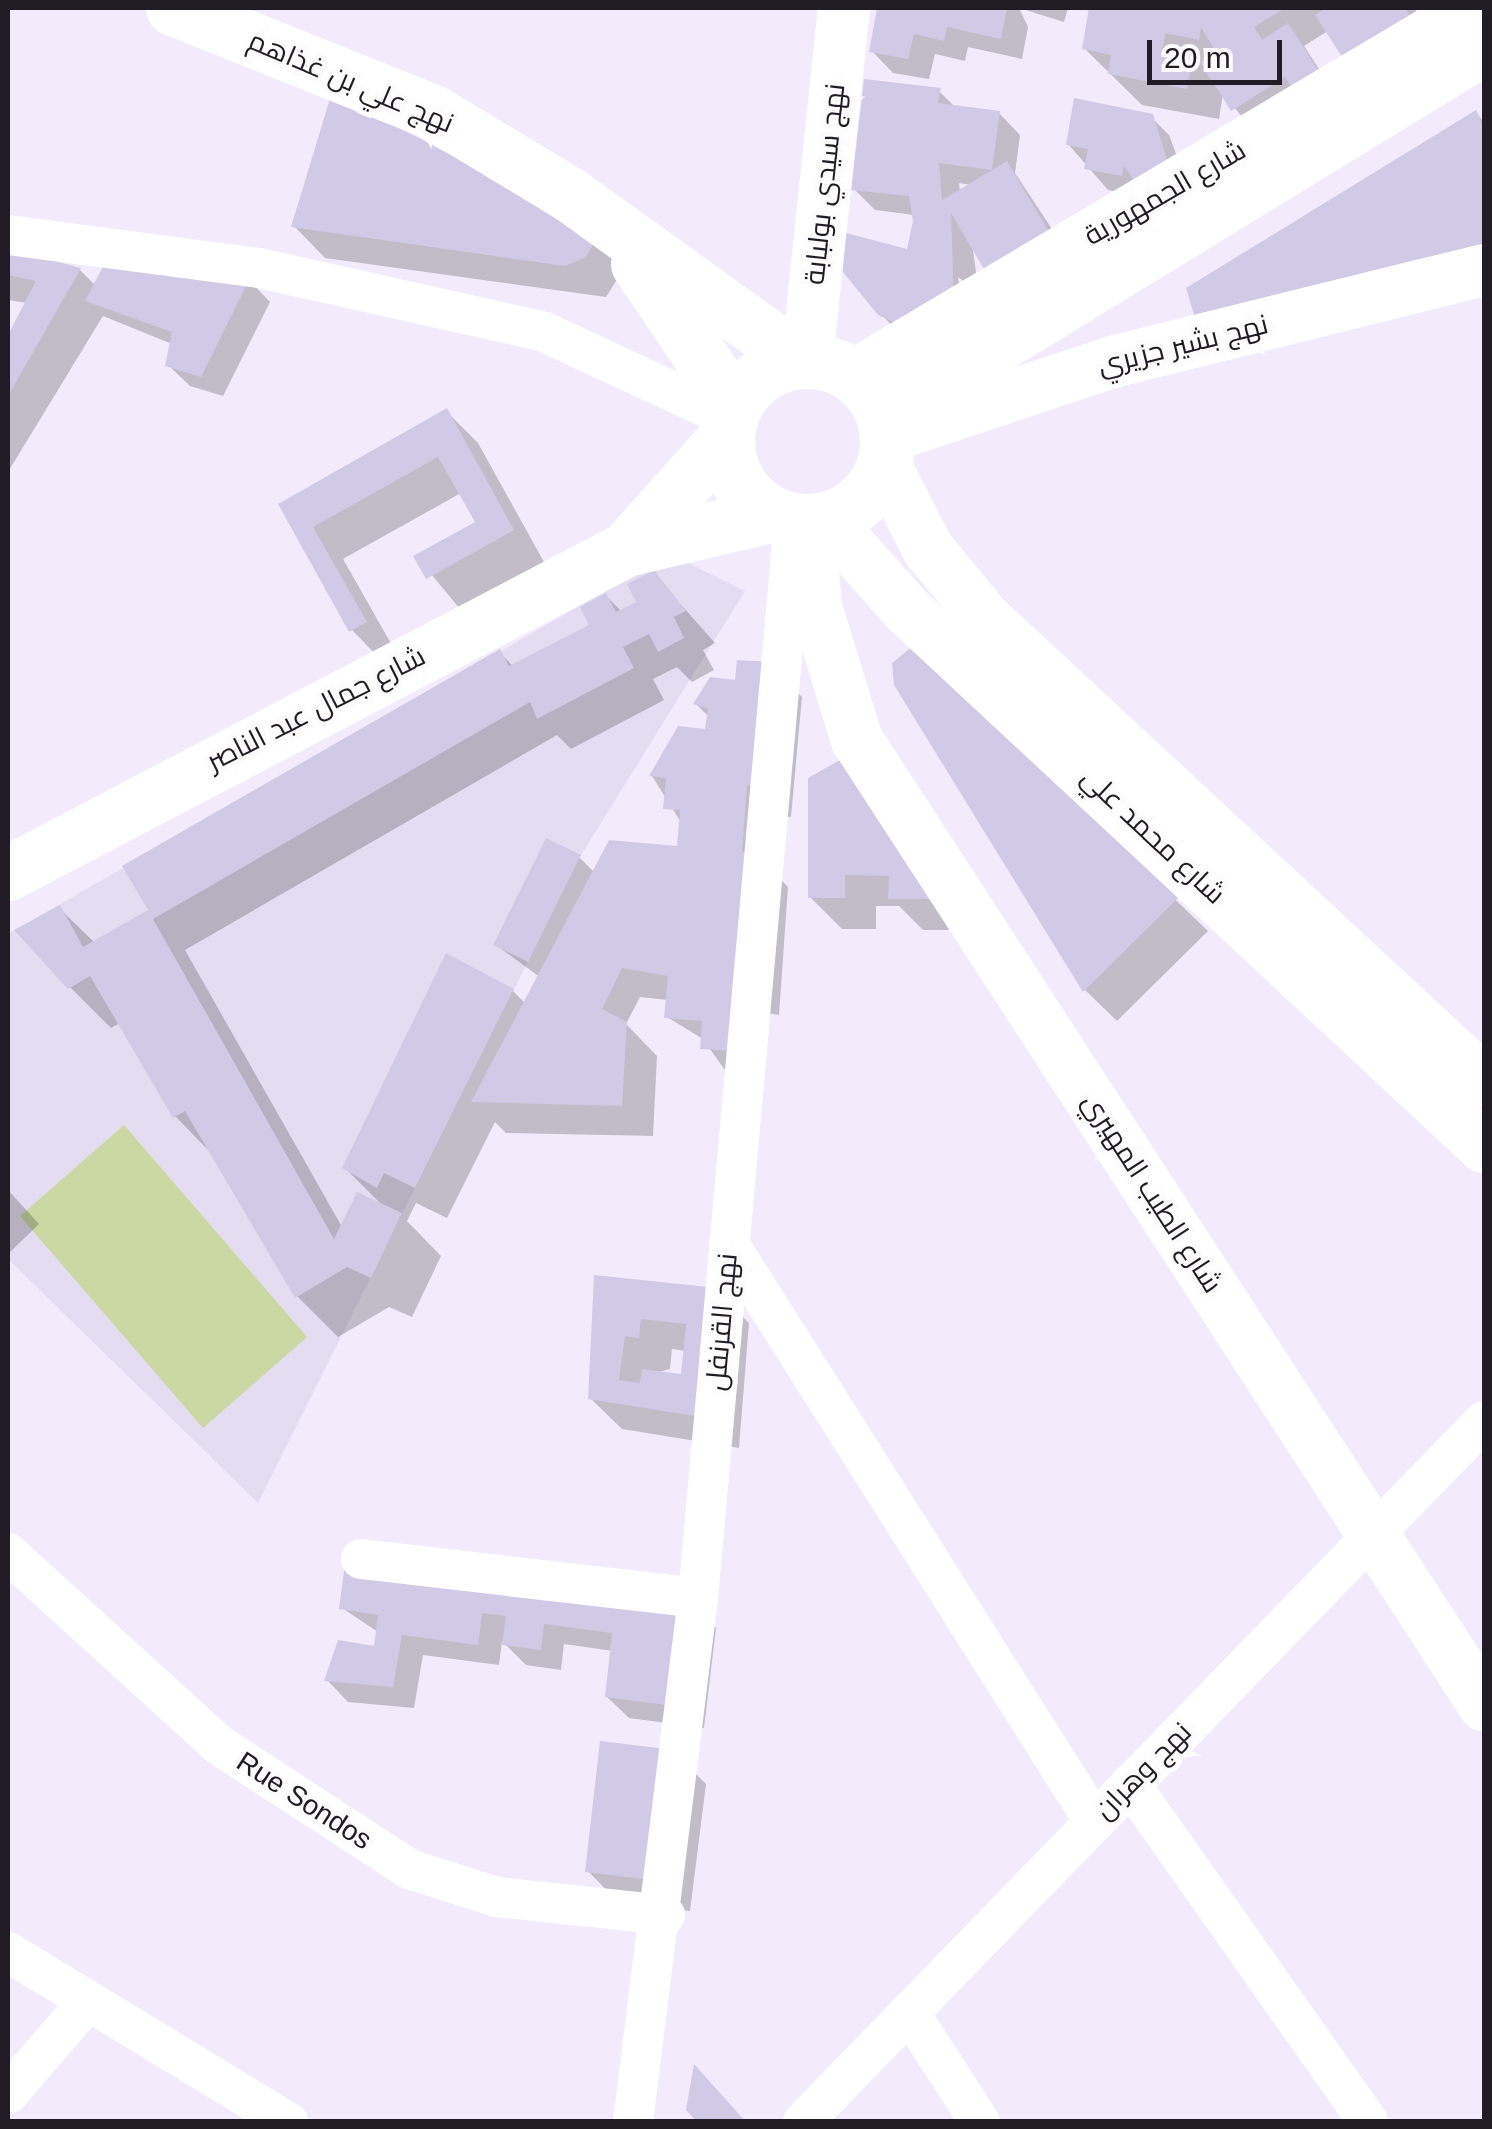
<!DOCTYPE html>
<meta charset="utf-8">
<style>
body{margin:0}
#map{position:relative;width:1492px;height:2129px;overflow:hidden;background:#f3ebfb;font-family:Helvetica,Cairo,sans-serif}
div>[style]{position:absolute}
.education>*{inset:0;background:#e4dcf1}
.green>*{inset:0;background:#cbd8a4}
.shadow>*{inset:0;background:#0003}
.building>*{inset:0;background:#d0cae7}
.minor>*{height:40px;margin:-20px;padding:0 20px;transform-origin:20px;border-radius:20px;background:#fff}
.tertiary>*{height:52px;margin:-26px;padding:0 26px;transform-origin:26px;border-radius:26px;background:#fff}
.secondary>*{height:55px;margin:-27.5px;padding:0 27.5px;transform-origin:27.5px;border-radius:27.5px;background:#fff}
.secondary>.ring{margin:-27.5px;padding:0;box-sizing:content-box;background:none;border:55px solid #fff;border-radius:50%}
span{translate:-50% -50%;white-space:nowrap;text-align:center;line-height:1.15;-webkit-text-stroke:10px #fcfcfc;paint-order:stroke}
.street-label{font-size:28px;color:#201b25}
.frame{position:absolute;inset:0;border:10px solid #201b25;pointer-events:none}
.scale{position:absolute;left:1147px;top:40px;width:135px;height:45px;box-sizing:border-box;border:5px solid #201b25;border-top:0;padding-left:12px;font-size:30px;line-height:35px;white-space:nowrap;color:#201b25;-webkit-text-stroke:8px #fcfcfc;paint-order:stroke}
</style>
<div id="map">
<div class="education">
<i style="clip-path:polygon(670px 554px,745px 591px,581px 855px,258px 1503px,8px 1259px,8px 934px)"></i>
</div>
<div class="green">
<i style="clip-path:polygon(124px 1125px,307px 1337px,203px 1428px,20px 1216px)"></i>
</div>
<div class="shadow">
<i style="clip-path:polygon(880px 8px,1068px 8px,1064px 22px,1019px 8px,1028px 27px,1022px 59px,968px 47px,965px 61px,935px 54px,929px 79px,893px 73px,872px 51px)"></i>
<i style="clip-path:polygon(1079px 8px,1414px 8px,1445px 55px,1328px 31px,1304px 46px,1334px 92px,1254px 131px,1223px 94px,1219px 119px,1142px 105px,1085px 49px,1092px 11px)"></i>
<i style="clip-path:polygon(evenodd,939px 91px,956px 108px,999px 113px,1020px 135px,1015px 173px,1075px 264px,972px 244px,979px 293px,958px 277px,963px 313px,902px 336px,880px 313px,909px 252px,914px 215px,875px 210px,854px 189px,939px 91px,959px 183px,972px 185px,960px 192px,959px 183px)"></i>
<i style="clip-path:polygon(1147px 113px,1169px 135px,1189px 188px,1143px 196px,1108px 190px,1068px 144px)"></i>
<i style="clip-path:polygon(1476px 113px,1484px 122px,1484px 281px,1415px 298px)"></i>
<i style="clip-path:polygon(573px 217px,623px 270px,606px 297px,325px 258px,294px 226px)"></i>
<i style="clip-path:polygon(8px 253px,80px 270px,96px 286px,249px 280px,270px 302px,223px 396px,190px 386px,168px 365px,172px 344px,103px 316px,8px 472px,8px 340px,27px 303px,8px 300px)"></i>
<i style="clip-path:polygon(447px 412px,478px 443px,544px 562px,460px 609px,417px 557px,478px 523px,461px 493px,343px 559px,397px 654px,383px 662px,352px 630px,282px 505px)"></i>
<i style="clip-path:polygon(653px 573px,715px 643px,703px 650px,714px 670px,692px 682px,677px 667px,653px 679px,664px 700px,571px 749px,557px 735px,185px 950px,342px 1227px,384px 1207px,345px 1168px,513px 991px,527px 1005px,541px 978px,496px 945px,579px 857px,595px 873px,680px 849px,682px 824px,652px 776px,707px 732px,709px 717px,696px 704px,770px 665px,802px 697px,791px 817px,767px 815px,764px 862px,788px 887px,779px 1015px,760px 1012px,755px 1072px,724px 1069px,703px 1039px,667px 1017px,668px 1000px,640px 997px,626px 1024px,657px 1056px,653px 1136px,506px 1133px,495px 1122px,447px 1218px,416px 1203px,407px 1221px,441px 1256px,412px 1317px,389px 1307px,338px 1337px,297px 1296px,214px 1156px,175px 1116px,120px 1023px,111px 1028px,70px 987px,59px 908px,95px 943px,152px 911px,499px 652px,514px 667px,592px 626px,606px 596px,622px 612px,639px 603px)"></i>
<i style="clip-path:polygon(896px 684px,1133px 859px,1208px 931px,1117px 1021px,1085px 990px)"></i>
<i style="clip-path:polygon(810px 780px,969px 930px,923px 930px,899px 906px,876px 906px,876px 929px,842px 929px,810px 897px)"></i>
<i style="clip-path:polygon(8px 1190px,39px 1224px,8px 1254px)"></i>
<i style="clip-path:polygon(evenodd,596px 1278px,717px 1291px,749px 1323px,739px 1448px,622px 1429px,590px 1398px,596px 1278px,672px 1349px,686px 1351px,683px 1376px,655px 1373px,670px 1369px,672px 1349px)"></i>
<i style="clip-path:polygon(695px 1606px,716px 1628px,704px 1728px,629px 1718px,607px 1697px,613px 1651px,564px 1644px,561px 1670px,526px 1665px,502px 1641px,499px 1665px,423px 1655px,414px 1708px,348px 1702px,327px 1680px,376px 1649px,378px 1632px,342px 1608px)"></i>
<i style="clip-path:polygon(674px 1752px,706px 1784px,690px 1911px,619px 1903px,588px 1871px)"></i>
</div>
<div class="building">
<i style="clip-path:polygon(877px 8px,1007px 8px,1001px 39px,947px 27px,944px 41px,914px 34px,908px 59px,869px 52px)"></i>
<i style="clip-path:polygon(1089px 8px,1285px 8px,1254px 27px,1262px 40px,1288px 23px,1325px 81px,1299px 98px,1285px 77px,1231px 111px,1200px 62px,1216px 52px,1201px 27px,1199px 40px,1166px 33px,1162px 49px,1193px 55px,1187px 89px,1108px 74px,1111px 55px,1082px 49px)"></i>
<i style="clip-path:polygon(1327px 8px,1405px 8px,1415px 23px,1348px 66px,1315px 15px)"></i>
<i style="clip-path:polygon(864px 79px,941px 88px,938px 103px,1000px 111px,992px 170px,939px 163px,942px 200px,1007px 161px,1055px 242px,991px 281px,951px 213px,954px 303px,909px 329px,878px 315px,842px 271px,846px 233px,907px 249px,913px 221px,909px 196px,851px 190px)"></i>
<i style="clip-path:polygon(332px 92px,447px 153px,449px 141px,593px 245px,586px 257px,565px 266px,291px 227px)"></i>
<i style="clip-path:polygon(1074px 98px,1153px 114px,1169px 166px,1138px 186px,1124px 166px,1122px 176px,1084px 169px,1088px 149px,1066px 145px)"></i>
<i style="clip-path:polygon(1476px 110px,1484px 127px,1484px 243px,1194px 315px,1186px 288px)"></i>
<i style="clip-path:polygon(8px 248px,81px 268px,8px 396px,8px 335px,36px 281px,8px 275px)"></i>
<i style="clip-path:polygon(111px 251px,250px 278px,201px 377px,165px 366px,172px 332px,85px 301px)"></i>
<i style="clip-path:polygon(447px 408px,514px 530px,426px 579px,413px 556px,475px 522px,438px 457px,313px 527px,367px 622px,349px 632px,278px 504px)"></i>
<i style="clip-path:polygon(654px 570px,686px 611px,674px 617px,684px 638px,658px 652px,649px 634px,623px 647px,634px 668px,537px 719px,530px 702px,153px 919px,334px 1239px,357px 1192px,402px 1213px,371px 1278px,347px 1267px,295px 1298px,185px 1111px,173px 1118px,90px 976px,68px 989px,14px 930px,60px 905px,83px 947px,148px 910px,122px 866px,500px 649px,509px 666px,589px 625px,580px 607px,606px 593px,616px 612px,636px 602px,627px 584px)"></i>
<i style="clip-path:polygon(913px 646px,1178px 898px,1083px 992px,894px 685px,892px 663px)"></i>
<i style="clip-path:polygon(737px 660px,771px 662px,760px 786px,747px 785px,742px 852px,758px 853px,734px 1051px,700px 1049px,702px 1021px,664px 1018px,668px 976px,622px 968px,602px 1009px,627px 1022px,622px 1106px,471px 1102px,609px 840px,677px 846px,680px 810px,663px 809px,666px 778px,649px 776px,678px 726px,705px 729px,708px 709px,693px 704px,710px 677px,735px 680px)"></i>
<i style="clip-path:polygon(840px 760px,941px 899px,888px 899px,889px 876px,845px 875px,845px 898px,808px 898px,808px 778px)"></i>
<i style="clip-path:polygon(546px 838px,581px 855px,528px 962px,493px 945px)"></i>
<i style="clip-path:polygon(446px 953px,514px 989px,415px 1188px,384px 1173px,377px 1188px,342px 1168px)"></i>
<i style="clip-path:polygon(evenodd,594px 1275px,718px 1288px,708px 1418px,588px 1399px,594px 1275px,641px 1319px,686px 1324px,681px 1374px,642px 1369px,640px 1383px,619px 1380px,625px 1336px,639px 1338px,641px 1319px)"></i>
<i style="clip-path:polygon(345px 1563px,696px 1604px,683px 1707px,605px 1697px,612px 1633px,544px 1624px,541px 1650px,502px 1645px,506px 1616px,482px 1613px,478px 1645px,402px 1635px,393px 1687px,324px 1681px,338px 1640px,374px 1646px,378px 1615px,339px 1609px)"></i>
<i style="clip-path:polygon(600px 1741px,675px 1750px,659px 1881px,585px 1872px)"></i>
<i style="clip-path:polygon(694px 2064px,746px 2122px,697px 2122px,686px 2110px)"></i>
</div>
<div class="minor">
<i style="left:8px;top:235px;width:253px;rotate:7.5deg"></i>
<i style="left:259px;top:268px;width:290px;rotate:12.6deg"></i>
<i style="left:542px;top:331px;width:206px;rotate:24.9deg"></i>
<i style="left:729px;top:1244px;width:683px;rotate:57.68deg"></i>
<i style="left:8px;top:1553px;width:285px;rotate:42.3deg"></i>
<i style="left:219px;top:1745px;width:227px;rotate:33.1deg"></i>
<i style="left:409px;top:1869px;width:92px;rotate:17.7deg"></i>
<i style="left:497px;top:1897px;width:169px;rotate:6.1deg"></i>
<i style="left:361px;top:1559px;width:339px;rotate:6.6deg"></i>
<i style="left:1130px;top:1784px;width:413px;rotate:54.8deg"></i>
<i style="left:8px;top:1952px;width:328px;rotate:31.3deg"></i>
<i style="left:909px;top:2012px;width:131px;rotate:57.2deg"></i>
<i style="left:8px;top:2094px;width:121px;rotate:-49.3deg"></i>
<i style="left:633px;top:2122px;width:528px;rotate:-82.93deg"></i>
<i style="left:698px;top:1598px;width:1068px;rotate:-84.9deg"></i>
<i style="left:803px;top:2122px;width:977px;rotate:-45.83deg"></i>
</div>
<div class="tertiary">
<i style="left:807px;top:360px;width:354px;rotate:-84deg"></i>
<i style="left:887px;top:437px;width:237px;rotate:-18.4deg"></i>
<i style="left:1112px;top:362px;width:383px;rotate:-13.9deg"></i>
<i style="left:884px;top:463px;width:97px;rotate:62.9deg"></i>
<i style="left:928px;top:549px;width:89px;rotate:50.4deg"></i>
<i style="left:985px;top:618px;width:681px;rotate:42.86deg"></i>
<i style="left:826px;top:519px;width:123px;rotate:48.3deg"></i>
<i style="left:908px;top:611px;width:787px;rotate:42.94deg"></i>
<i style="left:809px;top:522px;width:85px;rotate:85.3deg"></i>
<i style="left:816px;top:607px;width:139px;rotate:72.9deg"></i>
<i style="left:857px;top:740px;width:1151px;rotate:56.99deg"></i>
</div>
<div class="secondary">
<i style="left:173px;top:8px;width:280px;rotate:21.8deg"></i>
<i style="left:433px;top:112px;width:159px;rotate:31.1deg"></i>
<i style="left:569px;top:194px;width:284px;rotate:35.7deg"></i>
<i style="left:638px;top:264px;width:171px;rotate:55.9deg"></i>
<i class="ring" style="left:727px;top:361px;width:105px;height:105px"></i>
<i style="left:855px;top:376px;width:720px;rotate:-30.73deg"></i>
<i style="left:883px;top:415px;width:705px;rotate:-31.48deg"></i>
<i style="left:626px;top:549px;width:150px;rotate:-48.2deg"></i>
<i style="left:8px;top:873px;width:698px;rotate:-27.67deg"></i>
<i style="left:626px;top:549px;width:152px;rotate:-13.3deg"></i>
</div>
<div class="street-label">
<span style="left:351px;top:82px;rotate:23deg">نهج علي بن غذاهم</span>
<span style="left:825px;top:184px;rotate:-84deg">نهج سيدي بولبابة</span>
<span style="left:1165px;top:193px;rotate:-30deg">شارع الجمهورية</span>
<span style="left:1183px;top:345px;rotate:-14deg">نهج بشير جزيري</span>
<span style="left:316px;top:709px;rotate:-27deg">شارع جمال عبد الناصر</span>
<span style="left:1153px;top:836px;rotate:43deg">شارع محمد علي</span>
<span style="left:1152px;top:1193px;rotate:57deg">شارع الطيب المهيري</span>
<span style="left:722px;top:1322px;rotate:-85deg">نهج القرنفل</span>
<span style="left:1143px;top:1771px;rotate:-45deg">نهج وهران</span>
<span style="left:304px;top:1801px;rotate:33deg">Rue Sondos</span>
</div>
<div class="frame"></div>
<div class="scale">20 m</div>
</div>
